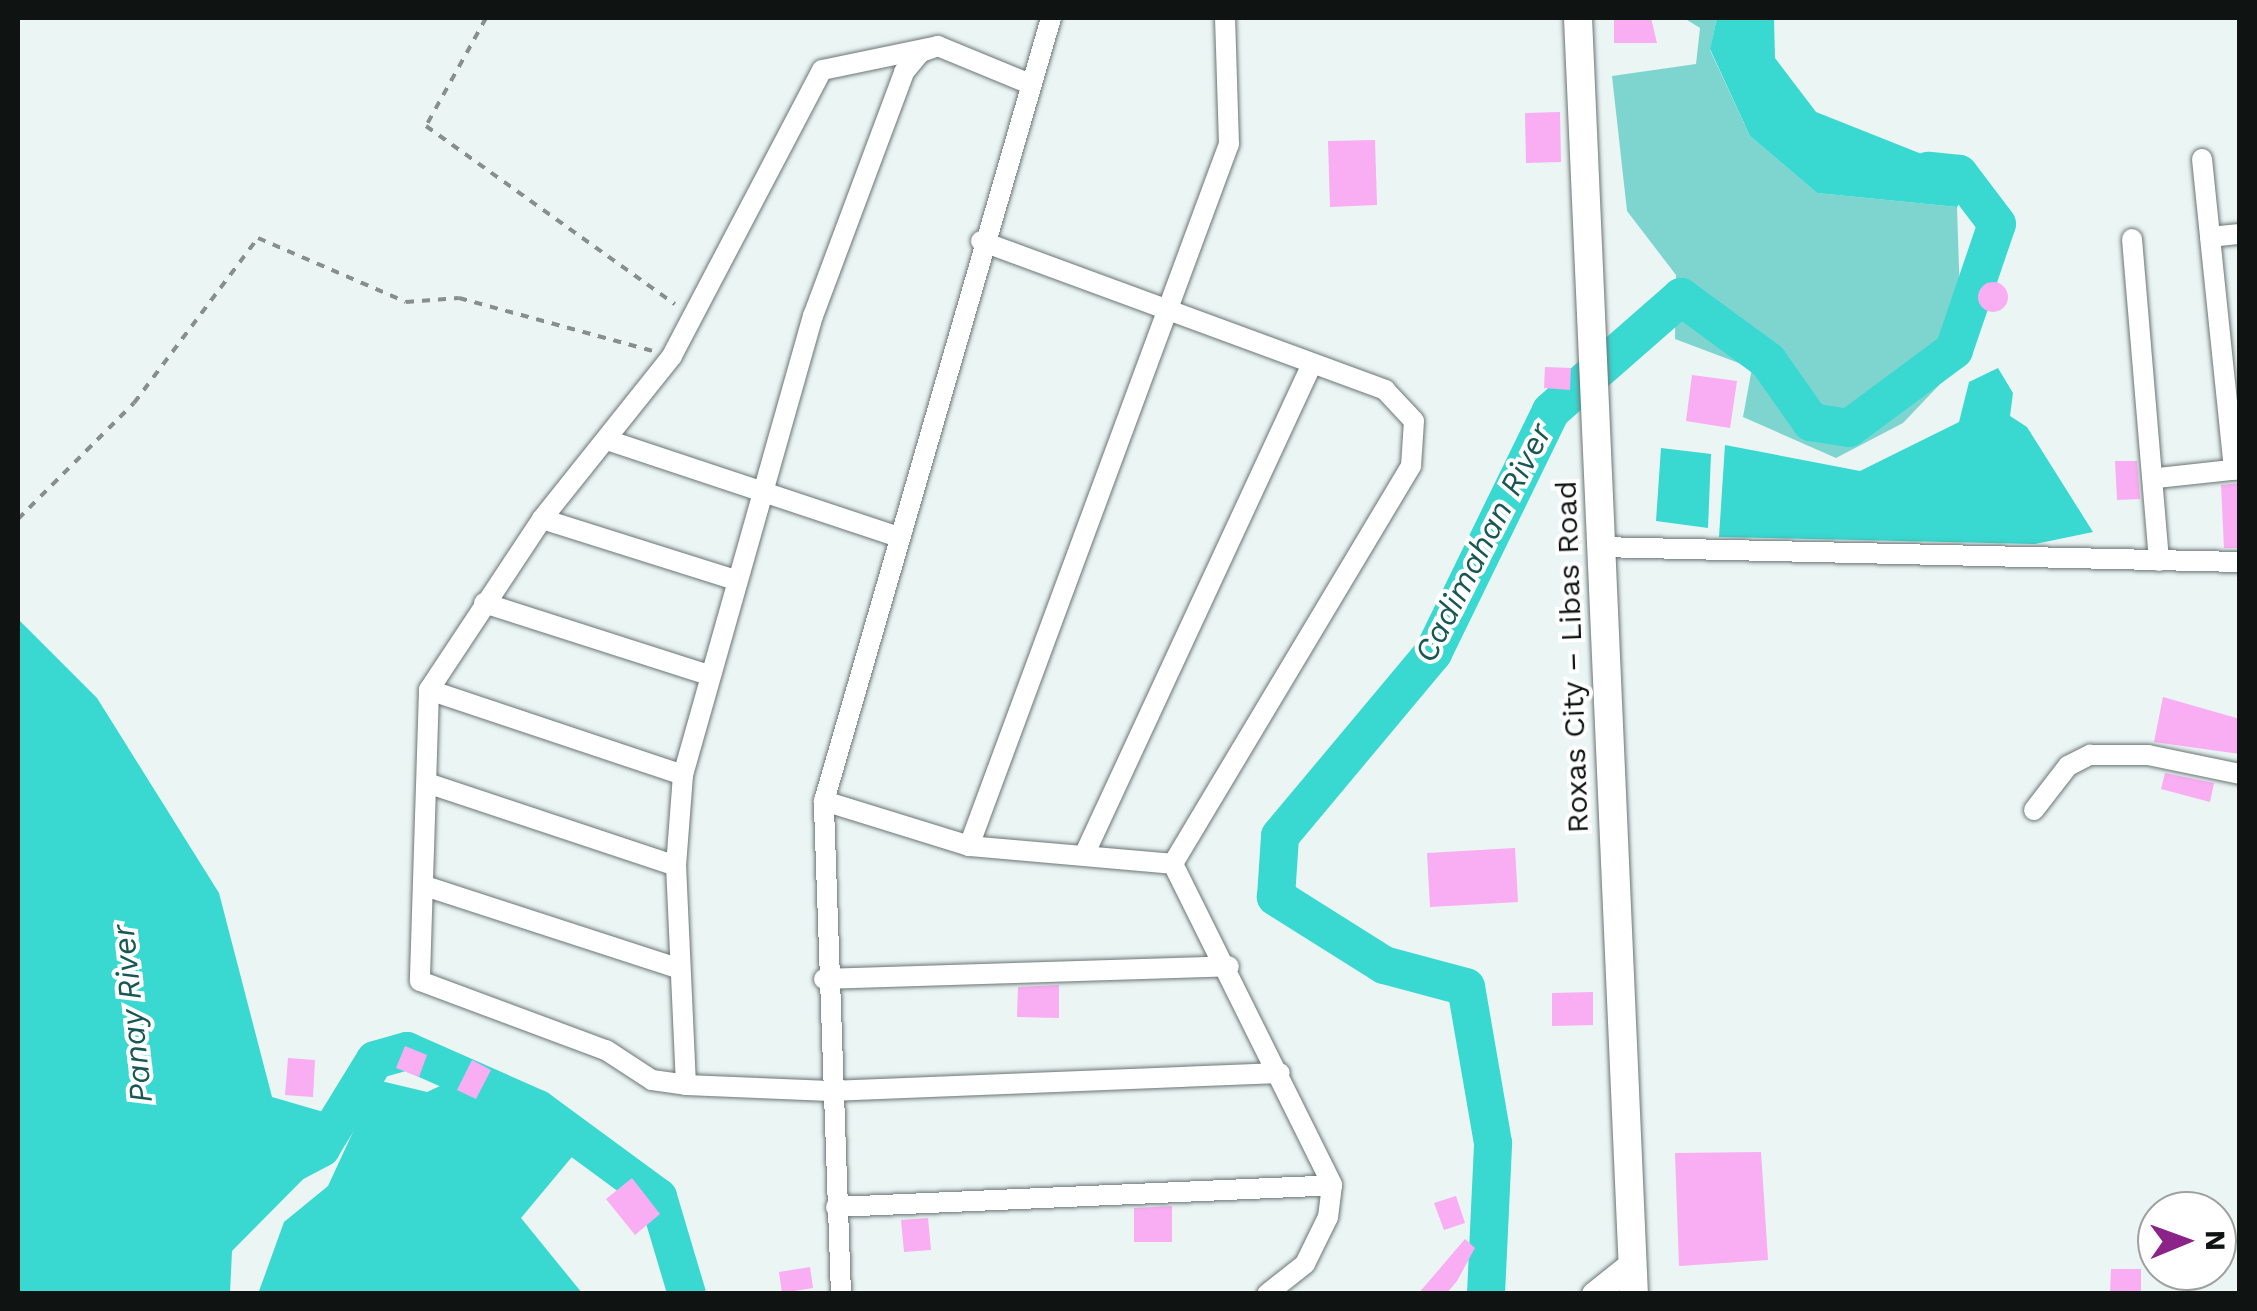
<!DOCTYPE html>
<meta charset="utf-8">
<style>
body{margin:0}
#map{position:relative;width:2257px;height:1311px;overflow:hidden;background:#eaf5f4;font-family:"Work Sans",sans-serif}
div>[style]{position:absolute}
.green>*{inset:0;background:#7ed5d0}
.water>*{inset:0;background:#39d8d1}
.river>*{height:38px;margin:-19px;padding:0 19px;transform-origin:19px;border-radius:19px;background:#39d8d1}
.building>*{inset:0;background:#f9adf3}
.round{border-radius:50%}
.path>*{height:4px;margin-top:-2px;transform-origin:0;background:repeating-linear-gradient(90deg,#878f8e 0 8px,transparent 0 16px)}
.roads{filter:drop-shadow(0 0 2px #6b7574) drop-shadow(0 0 2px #6b7574)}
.minor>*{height:20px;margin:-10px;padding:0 10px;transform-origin:10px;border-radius:10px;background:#fff}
.tertiary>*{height:25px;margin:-12.5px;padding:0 12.5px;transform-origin:12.5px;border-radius:12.5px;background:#fff}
.secondary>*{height:28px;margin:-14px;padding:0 14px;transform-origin:14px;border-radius:14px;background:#fff}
span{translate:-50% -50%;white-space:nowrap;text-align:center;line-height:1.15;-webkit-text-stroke:8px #fff;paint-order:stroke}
.street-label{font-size:30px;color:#0f1312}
.water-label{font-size:32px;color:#175754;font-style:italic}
.frame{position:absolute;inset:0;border:20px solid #0f1312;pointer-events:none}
.north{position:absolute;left:2137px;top:1191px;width:100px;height:100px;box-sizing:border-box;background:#fff;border:2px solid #9fa1a0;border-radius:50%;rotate:89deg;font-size:28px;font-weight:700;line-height:40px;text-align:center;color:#0f1312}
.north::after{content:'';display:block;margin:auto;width:35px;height:45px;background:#8b2388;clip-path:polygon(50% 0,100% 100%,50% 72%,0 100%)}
</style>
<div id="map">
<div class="green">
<i style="clip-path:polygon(1684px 18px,1717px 18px,1710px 50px,1750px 136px,1817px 193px,1957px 207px,1962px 361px,1903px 423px,1836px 458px,1743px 417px,1752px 368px,1675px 339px,1676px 275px,1627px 211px,1612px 76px,1696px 64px,1700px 28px)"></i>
</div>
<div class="water">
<i style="clip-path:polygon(1717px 18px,1774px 18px,1775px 58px,1816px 112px,1977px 176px,1957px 207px,1817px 193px,1750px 136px,1710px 49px)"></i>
<i style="clip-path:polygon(1998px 368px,2013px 393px,2010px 416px,2027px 427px,2093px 532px,2035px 544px,1719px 537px,1725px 445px,1860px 471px,1959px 422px,1969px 382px)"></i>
<i style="clip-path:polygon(1661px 448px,1711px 454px,1708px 528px,1656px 521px)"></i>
<i style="clip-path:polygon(18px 619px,97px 698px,219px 893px,272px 1097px,327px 1113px,336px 1146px,232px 1251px,230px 1293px,18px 1293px)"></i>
<i style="clip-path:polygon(464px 1075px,586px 1140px,521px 1218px,582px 1293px,258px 1294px,284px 1222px,328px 1186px,377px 1080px,427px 1092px)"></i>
</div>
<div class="river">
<i style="left:295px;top:1162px;width:30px;rotate:-28deg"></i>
<i style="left:321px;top:1148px;width:103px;rotate:-58.5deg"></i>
<i style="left:375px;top:1060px;width:33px;rotate:-16deg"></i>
<i style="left:407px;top:1051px;width:143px;rotate:23.9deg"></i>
<i style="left:538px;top:1109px;width:149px;rotate:36.3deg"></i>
<i style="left:658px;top:1197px;width:101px;rotate:73.4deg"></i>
<i style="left:1486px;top:1294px;width:151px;rotate:-87.3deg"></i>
<i style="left:1493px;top:1143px;width:158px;rotate:-99.8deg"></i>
<i style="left:1466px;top:987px;width:85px;rotate:-165deg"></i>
<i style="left:1384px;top:965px;width:128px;rotate:-147.8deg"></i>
<i style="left:1276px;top:897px;width:61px;rotate:-86.2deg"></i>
<i style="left:1280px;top:836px;width:239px;rotate:-50.1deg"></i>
<i style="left:1433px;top:653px;width:269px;rotate:-64deg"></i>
<i style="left:1551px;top:411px;width:173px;rotate:-41.2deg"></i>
<i style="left:1681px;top:297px;width:108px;rotate:36.3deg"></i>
<i style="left:1768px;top:361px;width:75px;rotate:54.8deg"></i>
<i style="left:1811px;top:422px;width:38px;rotate:9deg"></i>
<i style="left:1849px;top:428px;width:131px;rotate:-36.6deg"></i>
<i style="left:1954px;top:350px;width:133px;rotate:-71.2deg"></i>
<i style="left:1997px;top:224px;width:63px;rotate:-127.2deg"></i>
<i style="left:1959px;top:174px;width:31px;rotate:-174deg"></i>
</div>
<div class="building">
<i style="clip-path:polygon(1614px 18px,1651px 18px,1657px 43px,1614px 43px)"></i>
<i style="clip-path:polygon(1560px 112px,1561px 162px,1526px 163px,1525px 113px)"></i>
<i style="clip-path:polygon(1375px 140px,1377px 205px,1330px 207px,1328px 141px)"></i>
<i class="round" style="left:1978px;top:282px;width:30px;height:30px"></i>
<i style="clip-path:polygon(1545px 367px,1571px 368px,1570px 390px,1544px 388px)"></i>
<i style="clip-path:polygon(1692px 375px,1737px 381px,1730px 428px,1686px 421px)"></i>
<i style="clip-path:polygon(2115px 461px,2137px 461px,2140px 499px,2117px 500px)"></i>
<i style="clip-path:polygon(2240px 483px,2240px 548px,2224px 548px,2221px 485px)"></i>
<i style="clip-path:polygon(2163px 697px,2240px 719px,2240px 754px,2154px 742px)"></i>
<i style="clip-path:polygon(2165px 773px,2214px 783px,2210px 802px,2161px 789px)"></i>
<i style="clip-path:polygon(1515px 848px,1518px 902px,1430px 907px,1427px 853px)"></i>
<i style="clip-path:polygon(1059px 985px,1059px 1018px,1017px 1017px,1018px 987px)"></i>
<i style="clip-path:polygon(1593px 992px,1593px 1025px,1552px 1026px,1552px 993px)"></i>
<i style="clip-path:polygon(405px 1046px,427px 1055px,419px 1077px,396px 1068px)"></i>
<i style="clip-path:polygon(288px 1058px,315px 1060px,313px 1097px,285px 1095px)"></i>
<i style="clip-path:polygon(472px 1060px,491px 1070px,476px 1099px,457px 1090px)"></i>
<i style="clip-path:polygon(1761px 1152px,1768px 1260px,1679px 1266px,1675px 1153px)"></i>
<i style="clip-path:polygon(632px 1178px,660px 1214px,635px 1235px,606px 1199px)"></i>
<i style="clip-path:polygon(1456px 1196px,1465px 1223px,1444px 1230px,1434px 1203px)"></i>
<i style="clip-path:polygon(1172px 1206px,1172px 1242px,1134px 1242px,1134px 1208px)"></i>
<i style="clip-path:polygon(928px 1218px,931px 1250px,904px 1252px,901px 1220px)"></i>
<i style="clip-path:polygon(1465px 1239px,1475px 1248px,1457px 1281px,1446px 1294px,1418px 1294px)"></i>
<i style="clip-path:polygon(810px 1267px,813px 1288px,782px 1293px,779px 1272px)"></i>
<i style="clip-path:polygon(2111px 1269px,2141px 1269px,2141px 1294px,2110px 1294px)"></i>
</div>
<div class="path">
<i style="left:486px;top:18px;width:124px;rotate:119.1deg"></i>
<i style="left:426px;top:126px;width:306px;rotate:35.6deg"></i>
<i style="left:18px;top:519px;width:164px;rotate:-45deg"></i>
<i style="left:134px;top:403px;width:206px;rotate:-53.1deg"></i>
<i style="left:258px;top:238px;width:161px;rotate:23.4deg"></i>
<i style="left:406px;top:302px;width:53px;rotate:-4.3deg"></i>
<i style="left:459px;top:298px;width:201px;rotate:15.3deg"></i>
</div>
<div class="roads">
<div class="minor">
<i style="left:938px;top:46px;width:118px;rotate:168.3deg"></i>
<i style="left:822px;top:70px;width:323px;rotate:117.7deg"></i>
<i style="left:672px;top:356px;width:208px;rotate:128.6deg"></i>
<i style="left:542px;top:519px;width:205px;rotate:123.5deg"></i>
<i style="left:429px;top:690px;width:291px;rotate:91.8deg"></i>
<i style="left:420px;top:981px;width:198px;rotate:20.4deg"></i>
<i style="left:606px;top:1050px;width:55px;rotate:33.1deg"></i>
<i style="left:652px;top:1080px;width:34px;rotate:8deg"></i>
<i style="left:686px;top:1085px;width:144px;rotate:2.4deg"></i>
<i style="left:830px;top:1091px;width:450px;rotate:-2.3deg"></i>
<i style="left:2202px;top:159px;width:78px;rotate:84.1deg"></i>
<i style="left:2210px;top:237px;width:30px;rotate:-6deg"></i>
<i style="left:2210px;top:237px;width:234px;rotate:84.1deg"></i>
<i style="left:2132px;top:239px;width:323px;rotate:85.2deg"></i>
<i style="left:981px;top:241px;width:431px;rotate:20.2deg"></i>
<i style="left:1385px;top:390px;width:42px;rotate:46.9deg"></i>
<i style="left:1414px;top:421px;width:45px;rotate:93.8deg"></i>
<i style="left:1411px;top:466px;width:464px;rotate:120.9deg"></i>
<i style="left:607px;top:440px;width:305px;rotate:18.4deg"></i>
<i style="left:2157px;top:478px;width:83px;rotate:-6.2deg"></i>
<i style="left:542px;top:519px;width:202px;rotate:17.5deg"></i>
<i style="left:1599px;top:547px;width:641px;rotate:1.34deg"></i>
<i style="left:484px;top:603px;width:235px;rotate:17.8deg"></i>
<i style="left:429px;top:690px;width:268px;rotate:18.5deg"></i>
<i style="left:427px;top:783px;width:262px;rotate:18.4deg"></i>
<i style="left:824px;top:801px;width:152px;rotate:17.2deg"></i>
<i style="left:969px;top:846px;width:205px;rotate:5deg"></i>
<i style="left:1173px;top:864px;width:358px;rotate:63.6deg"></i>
<i style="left:1332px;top:1185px;width:32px;rotate:97deg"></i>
<i style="left:1328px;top:1217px;width:52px;rotate:116.1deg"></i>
<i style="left:1305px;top:1264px;width:48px;rotate:141.7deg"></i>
<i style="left:2034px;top:810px;width:56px;rotate:-52.3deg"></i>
<i style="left:2068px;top:766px;width:25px;rotate:-27deg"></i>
<i style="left:2090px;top:755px;width:58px"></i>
<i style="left:2148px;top:755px;width:94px;rotate:11.7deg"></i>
<i style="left:969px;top:846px;width:749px;rotate:-69.68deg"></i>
<i style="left:1229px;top:144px;width:126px;rotate:-91.8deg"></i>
<i style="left:1086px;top:851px;width:537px;rotate:-65.11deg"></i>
<i style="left:425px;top:886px;width:266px;rotate:18deg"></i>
<i style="left:824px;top:979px;width:405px;rotate:-1.8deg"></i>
<i style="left:686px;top:1085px;width:219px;rotate:-92.6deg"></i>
<i style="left:676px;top:866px;width:91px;rotate:-85.6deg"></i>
<i style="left:683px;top:775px;width:477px;rotate:-74.2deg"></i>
<i style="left:813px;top:316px;width:260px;rotate:-69.5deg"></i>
<i style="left:904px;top:72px;width:26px;rotate:-50deg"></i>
<i style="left:921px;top:52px;width:18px;rotate:-19deg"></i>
<i style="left:938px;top:46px;width:100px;rotate:22.4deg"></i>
<i style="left:836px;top:1207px;width:496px;rotate:-2.5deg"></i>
<i style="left:841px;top:1294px;width:493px;rotate:-92deg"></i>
<i style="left:824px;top:801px;width:815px;rotate:-73.83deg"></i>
</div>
<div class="tertiary">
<i style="left:1594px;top:1294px;width:50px;rotate:-38.5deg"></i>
</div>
<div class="secondary">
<i style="left:1578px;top:18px;width:1277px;rotate:87.49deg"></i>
</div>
</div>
<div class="street-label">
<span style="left:1572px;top:657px;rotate:-92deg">Roxas City – Libas Road</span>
</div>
<div class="water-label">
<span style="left:1483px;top:543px;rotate:-63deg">Cadimahan River</span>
<span style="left:132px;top:1014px;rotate:-96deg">Panay River</span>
</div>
<div class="frame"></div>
<div class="north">N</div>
</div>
